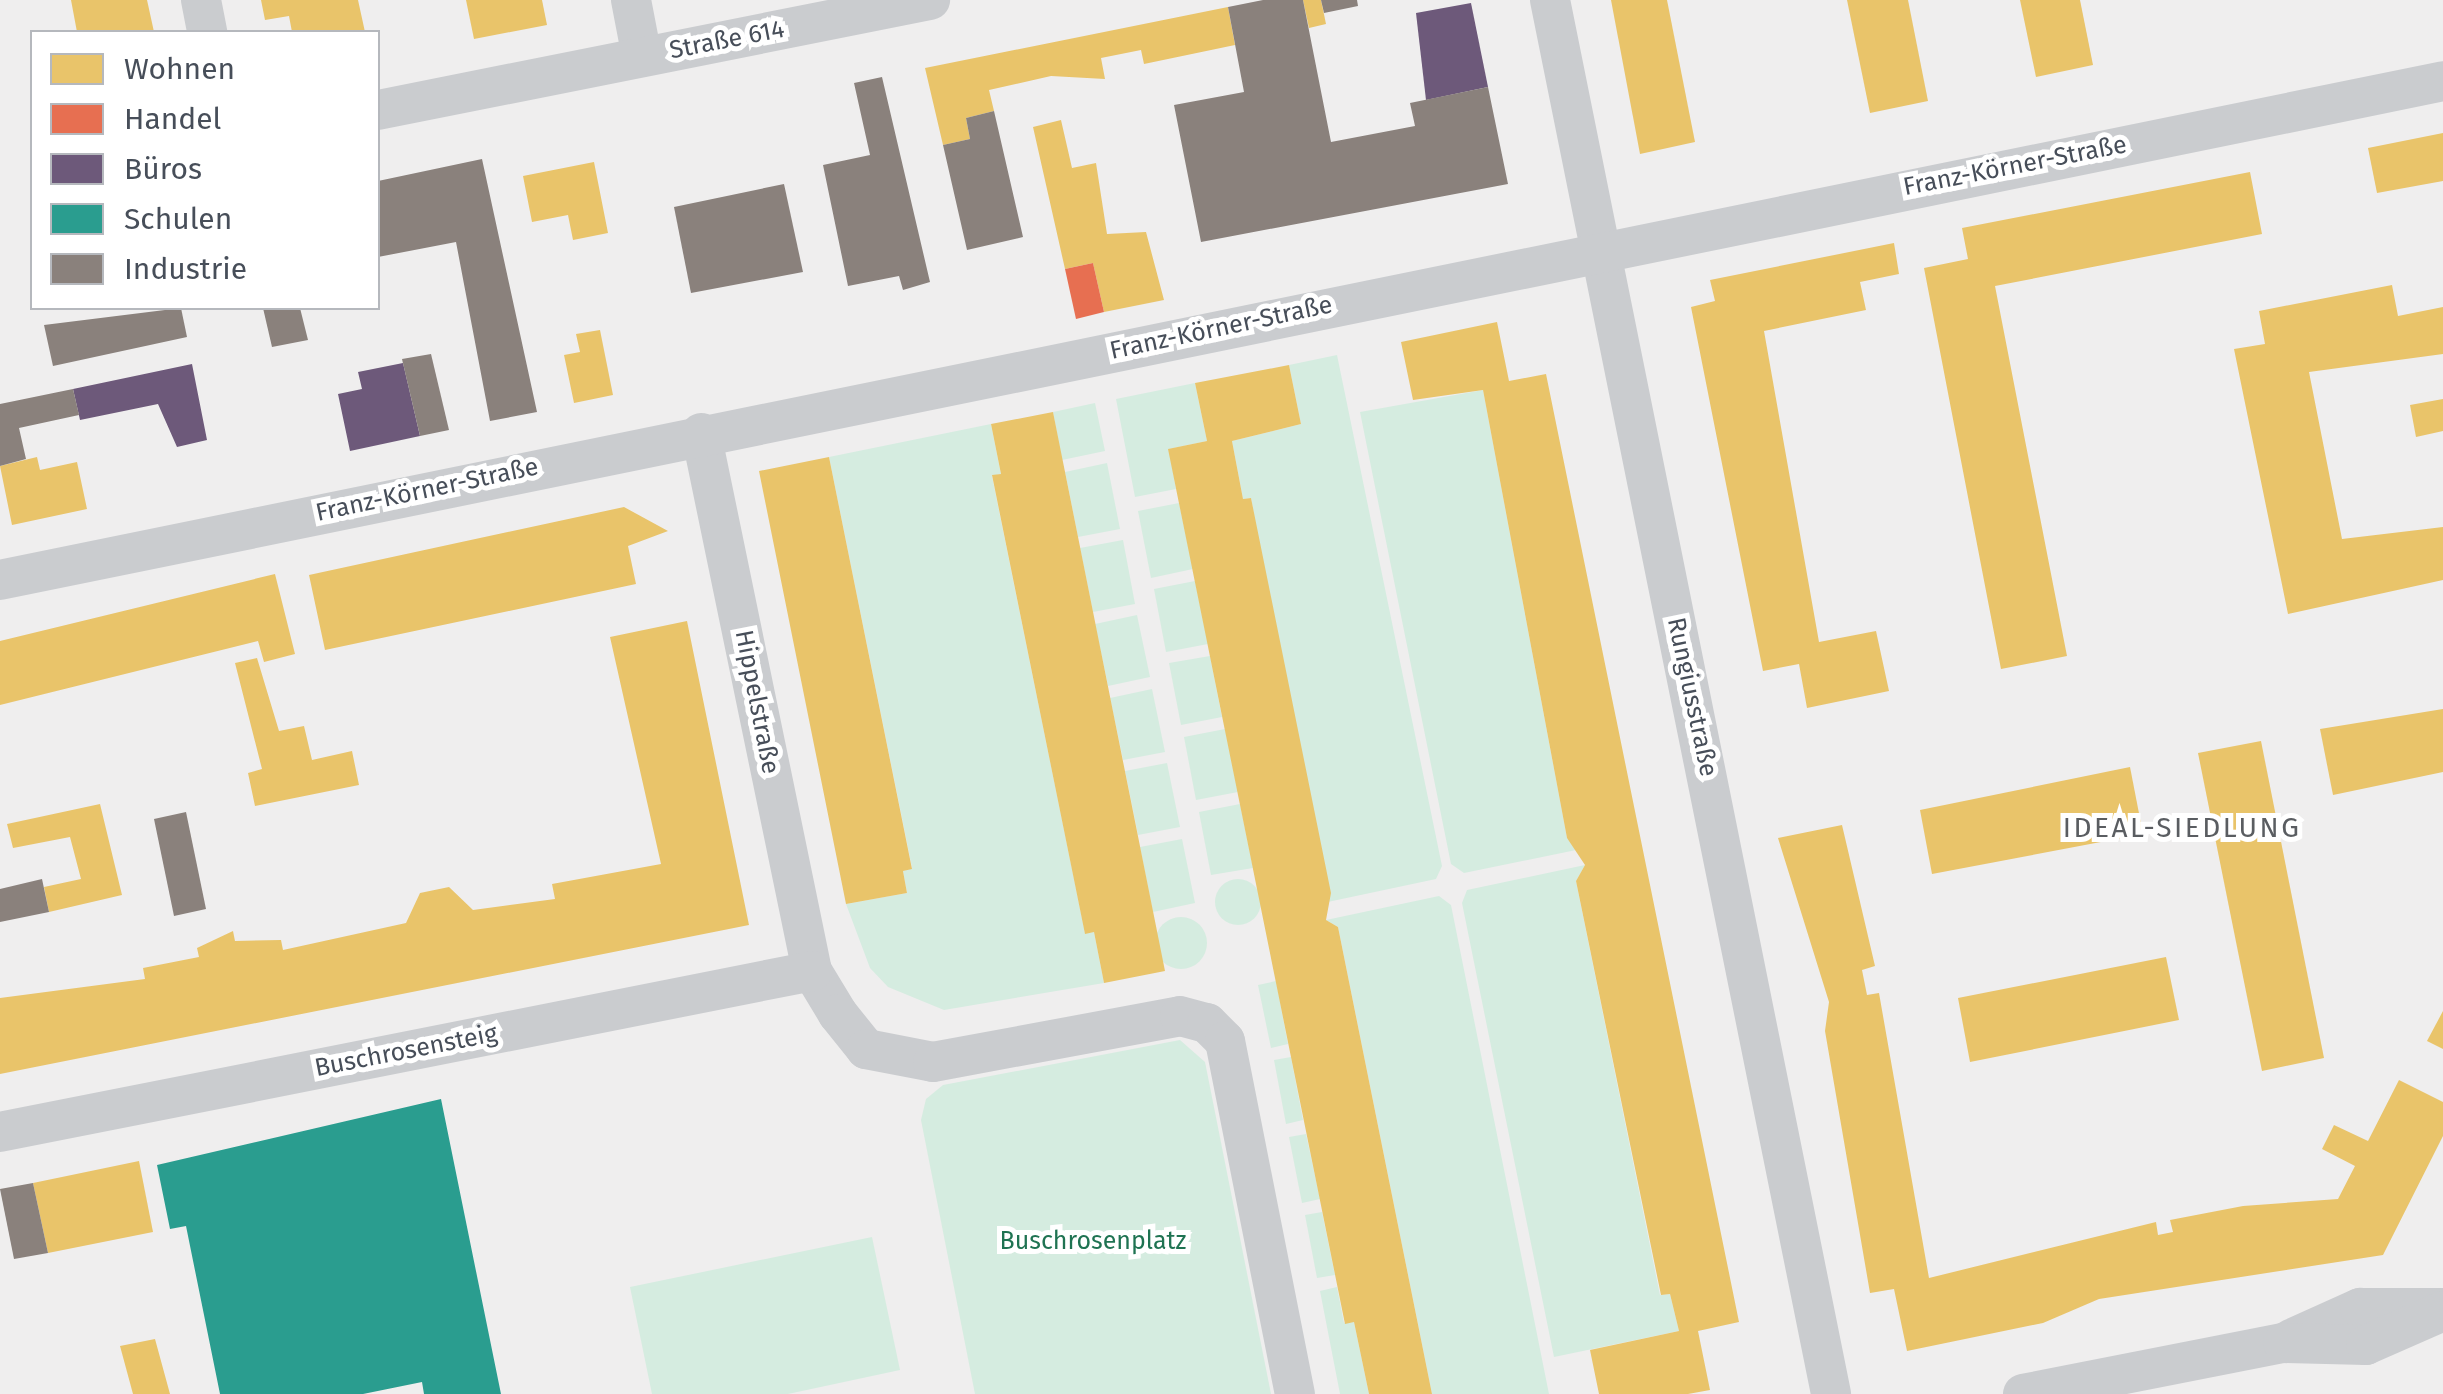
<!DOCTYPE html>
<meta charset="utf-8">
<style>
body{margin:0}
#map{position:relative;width:2443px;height:1394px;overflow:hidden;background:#efeeee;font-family:"Fira Sans",sans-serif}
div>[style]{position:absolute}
.green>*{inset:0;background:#d5ece0}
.round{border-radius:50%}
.homes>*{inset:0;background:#e9c46a}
.shops>*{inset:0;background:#e76f51}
.offices>*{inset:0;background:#6d597a}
.schools>*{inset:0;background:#2a9d8f}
.industry>*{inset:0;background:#8a817c}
.street>*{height:40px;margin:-20px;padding:0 20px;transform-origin:20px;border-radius:20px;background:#cacccf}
span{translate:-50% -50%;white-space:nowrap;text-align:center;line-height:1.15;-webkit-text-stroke:10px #fff;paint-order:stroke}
.street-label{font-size:25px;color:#474e59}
.park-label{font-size:25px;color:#1f7352}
.neighbourhood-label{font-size:28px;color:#5a5d61;letter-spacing:2.5px}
.legend{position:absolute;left:30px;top:30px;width:350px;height:280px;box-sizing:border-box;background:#fff;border:2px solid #b5b8bd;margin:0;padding:12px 18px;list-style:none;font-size:30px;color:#474e59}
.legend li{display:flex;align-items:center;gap:20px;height:50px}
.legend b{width:50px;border:2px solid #b5b8bd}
</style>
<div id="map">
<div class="green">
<i style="clip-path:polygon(1337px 355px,1442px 866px,1436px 879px,1323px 903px,1251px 498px,1243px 499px,1232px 441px,1301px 424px,1289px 365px)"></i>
<i style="clip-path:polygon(1195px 383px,1207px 441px,1169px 449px,1176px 489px,1135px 497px,1116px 399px)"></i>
<i style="clip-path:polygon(1483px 390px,1567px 838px,1581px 849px,1464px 873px,1451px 864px,1360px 412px)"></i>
<i style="clip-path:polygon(1095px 403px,1105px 451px,1062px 460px,1053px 412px)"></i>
<i style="clip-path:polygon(991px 424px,1001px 474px,992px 476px,1085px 933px,1094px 932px,1104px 983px,944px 1010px,888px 987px,870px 968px,846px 904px,907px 893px,903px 871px,912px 868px,829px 457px)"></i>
<i style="clip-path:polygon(1107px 463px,1120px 529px,1078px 537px,1065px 472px)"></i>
<i style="clip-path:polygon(1179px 503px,1193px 569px,1151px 578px,1138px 511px)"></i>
<i style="clip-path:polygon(1123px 540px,1135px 604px,1093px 612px,1080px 548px)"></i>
<i style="clip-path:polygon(1195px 581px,1208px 644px,1166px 652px,1154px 589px)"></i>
<i style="clip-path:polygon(1137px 615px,1150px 677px,1108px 686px,1095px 624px)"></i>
<i style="clip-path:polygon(1210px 656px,1222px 717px,1181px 725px,1169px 663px)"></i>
<i style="clip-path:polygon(1152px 689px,1165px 752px,1123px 760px,1110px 698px)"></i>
<i style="clip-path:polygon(1225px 729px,1238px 792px,1196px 800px,1184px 737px)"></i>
<i style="clip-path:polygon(1167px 763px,1180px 827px,1138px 835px,1125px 771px)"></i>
<i style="clip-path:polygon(1240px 804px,1253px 868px,1211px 875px,1199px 812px)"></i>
<i style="clip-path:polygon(1182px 839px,1195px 903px,1153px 912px,1140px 847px)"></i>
<i style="clip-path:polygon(1585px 865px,1576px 881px,1660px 1295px,1670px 1294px,1679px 1331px,1554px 1357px,1462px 903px,1467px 890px)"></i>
<i class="round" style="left:1215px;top:879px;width:46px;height:46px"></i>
<i style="clip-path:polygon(1439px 896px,1451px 905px,1549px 1394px,1432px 1394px,1338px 927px,1326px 920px)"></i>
<i class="round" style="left:1155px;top:917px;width:52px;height:52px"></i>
<i style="clip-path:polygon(1276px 981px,1288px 1044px,1271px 1048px,1258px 985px)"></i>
<i style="clip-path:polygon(1180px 1040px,1205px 1062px,1271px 1394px,975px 1394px,921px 1120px,926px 1099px,943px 1085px)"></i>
<i style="clip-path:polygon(1291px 1057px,1303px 1120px,1286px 1124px,1274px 1060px)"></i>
<i style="clip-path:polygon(1306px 1134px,1320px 1199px,1302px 1203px,1289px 1137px)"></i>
<i style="clip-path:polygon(1322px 1212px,1335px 1275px,1317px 1278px,1305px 1215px)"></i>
<i style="clip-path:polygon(872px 1237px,900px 1370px,788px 1394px,652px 1394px,630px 1287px)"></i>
<i style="clip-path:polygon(1337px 1287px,1344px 1323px,1354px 1322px,1369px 1394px,1340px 1394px,1320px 1291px)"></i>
</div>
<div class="homes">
<i style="clip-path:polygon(71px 0,147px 0,154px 32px,77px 32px)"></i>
<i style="clip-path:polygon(261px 0,358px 0,365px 32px,292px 32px,289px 16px,265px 20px)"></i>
<i style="clip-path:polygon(466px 0,542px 0,547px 25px,474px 39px)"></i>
<i style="clip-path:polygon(1303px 0,1321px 0,1326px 24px,1309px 28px)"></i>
<i style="clip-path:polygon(1611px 0,1667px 0,1695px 142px,1640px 154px)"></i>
<i style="clip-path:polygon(1847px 0,1908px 0,1928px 101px,1870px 113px)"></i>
<i style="clip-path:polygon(2020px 0,2080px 0,2093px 65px,2036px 77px)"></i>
<i style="clip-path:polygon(1228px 7px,1235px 45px,1144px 64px,1141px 50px,1101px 58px,1105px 79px,1051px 76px,989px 90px,994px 111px,966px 118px,970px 139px,943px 145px,925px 68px)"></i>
<i style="clip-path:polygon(1061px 120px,1072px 168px,1096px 163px,1107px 234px,1146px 232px,1164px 300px,1104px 312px,1093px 263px,1065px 269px,1033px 127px)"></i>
<i style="clip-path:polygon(2443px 133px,2443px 181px,2377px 193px,2368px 148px)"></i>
<i style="clip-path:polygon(594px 162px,608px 233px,573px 240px,568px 215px,532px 222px,523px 176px)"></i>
<i style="clip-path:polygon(2250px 172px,2262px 234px,1995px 286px,2067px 656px,2001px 669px,1924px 268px,1968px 259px,1962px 228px)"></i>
<i style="clip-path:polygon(1894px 243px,1899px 274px,1860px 282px,1866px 310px,1764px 331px,1819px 642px,1876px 631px,1889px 691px,1807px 708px,1799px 664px,1763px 671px,1691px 307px,1715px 301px,1710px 280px)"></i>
<i style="clip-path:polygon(2392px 285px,2398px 316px,2443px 307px,2443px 354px,2309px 372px,2342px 539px,2443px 527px,2443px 580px,2288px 614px,2234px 349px,2265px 344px,2259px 311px)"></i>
<i style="clip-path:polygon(1497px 322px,1509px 381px,1546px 374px,1739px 1322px,1698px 1331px,1710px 1390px,1688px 1394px,1599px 1394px,1590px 1350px,1679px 1331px,1670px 1294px,1661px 1295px,1576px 881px,1585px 865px,1567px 838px,1483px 390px,1413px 400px,1401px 342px)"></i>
<i style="clip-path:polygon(600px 330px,613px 395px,574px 403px,564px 355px,580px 352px,576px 334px)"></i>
<i style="clip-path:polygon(1289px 365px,1301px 424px,1232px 441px,1243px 499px,1251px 498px,1331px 893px,1326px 920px,1338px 927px,1432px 1394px,1369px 1394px,1354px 1322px,1345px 1324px,1168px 449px,1207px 441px,1195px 383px)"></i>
<i style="clip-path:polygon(2443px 399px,2443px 431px,2416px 437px,2410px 405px)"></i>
<i style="clip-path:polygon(1053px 412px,1165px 971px,1104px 983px,1094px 932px,1085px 934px,992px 475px,1001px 474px,991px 424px)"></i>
<i style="clip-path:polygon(37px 457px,40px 470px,77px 462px,87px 509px,12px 525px,0 466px)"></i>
<i style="clip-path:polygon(829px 457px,912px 869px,903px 871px,907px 893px,846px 904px,759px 471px)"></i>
<i style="clip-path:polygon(624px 507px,668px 531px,628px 546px,636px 584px,325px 650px,309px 575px)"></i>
<i style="clip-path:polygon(275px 574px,295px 654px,264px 662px,258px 641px,0 705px,0 641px)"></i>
<i style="clip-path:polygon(687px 621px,749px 925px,0 1074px,0 998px,145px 979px,143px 968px,199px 957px,197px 948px,233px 931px,235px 941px,281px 940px,283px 950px,406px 923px,420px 893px,449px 887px,473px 910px,555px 899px,552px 884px,661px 864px,610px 637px)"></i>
<i style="clip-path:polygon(257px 658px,279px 731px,304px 726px,312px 760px,352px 751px,359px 785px,255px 806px,248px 773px,262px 769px,235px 663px)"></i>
<i style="clip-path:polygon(2443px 709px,2443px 772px,2333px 795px,2320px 729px)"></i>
<i style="clip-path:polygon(2261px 741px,2324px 1058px,2262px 1071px,2198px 753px)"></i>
<i style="clip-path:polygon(2130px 767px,2143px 834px,1932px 874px,1920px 810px)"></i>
<i style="clip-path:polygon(100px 804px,122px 895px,49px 912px,44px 887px,81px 879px,70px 837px,13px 848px,7px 824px)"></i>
<i style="clip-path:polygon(1842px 825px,1875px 966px,1862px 970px,1867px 995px,1879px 993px,1929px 1278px,2156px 1222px,2158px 1235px,2173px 1232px,2170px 1220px,2243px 1206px,2338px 1199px,2355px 1166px,2322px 1149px,2334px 1125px,2368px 1141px,2399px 1080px,2443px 1102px,2443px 1136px,2383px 1255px,2099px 1299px,2043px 1323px,1907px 1351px,1894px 1289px,1870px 1293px,1825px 1031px,1829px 1002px,1778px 838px)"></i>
<i style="clip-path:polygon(2166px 957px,2179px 1020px,1970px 1062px,1958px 998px)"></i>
<i style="clip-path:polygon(2443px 1011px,2443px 1049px,2427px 1041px)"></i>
<i style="clip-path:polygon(139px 1161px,153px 1232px,48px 1253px,33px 1183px)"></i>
<i style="clip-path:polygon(155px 1339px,170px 1394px,133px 1394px,120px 1346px)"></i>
</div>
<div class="shops">
<i style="clip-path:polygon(1093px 263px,1104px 312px,1076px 319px,1065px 269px)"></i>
</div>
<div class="offices">
<i style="clip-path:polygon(1471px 3px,1488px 87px,1426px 100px,1416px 13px)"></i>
<i style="clip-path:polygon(403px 363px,420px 436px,350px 451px,338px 394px,362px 389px,358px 372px)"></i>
<i style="clip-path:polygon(192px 364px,207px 440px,177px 447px,158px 404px,80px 420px,73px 389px)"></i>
</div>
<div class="schools">
<i style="clip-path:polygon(441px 1099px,501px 1394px,424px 1394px,422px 1382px,363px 1394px,220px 1394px,186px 1226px,170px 1229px,157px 1165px)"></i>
</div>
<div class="industry">
<i style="clip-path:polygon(1263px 0,1303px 0,1331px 142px,1415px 126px,1410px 103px,1488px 87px,1508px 184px,1201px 242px,1174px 105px,1244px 92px,1228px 7px)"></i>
<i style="clip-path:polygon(1321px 0,1357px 0,1358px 6px,1324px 13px)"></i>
<i style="clip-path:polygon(882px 77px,930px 282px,903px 290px,899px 276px,848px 286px,823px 165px,870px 155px,854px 83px)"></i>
<i style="clip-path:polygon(994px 111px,1023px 237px,967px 250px,943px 145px,970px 139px,966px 118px)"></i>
<i style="clip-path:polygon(482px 159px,537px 412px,490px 421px,456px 242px,378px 257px,378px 181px)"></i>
<i style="clip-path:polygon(784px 184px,803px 272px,691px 293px,674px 207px)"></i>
<i style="clip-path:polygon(181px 308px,187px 337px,53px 366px,44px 325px)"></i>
<i style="clip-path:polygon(263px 308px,300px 308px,308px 340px,272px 347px)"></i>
<i style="clip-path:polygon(431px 354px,449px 430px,420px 436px,402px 359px)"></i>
<i style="clip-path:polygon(73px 389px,79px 415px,19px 428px,26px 459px,0 466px,0 404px)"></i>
<i style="clip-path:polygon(186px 812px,206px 909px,174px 916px,154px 819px)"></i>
<i style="clip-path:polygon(42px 879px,49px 912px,0 922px,0 889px)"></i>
<i style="clip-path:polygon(33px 1183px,48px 1253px,14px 1259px,0 1189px)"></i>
</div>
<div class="street">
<i style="left:201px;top:0;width:33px;rotate:79deg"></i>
<i style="left:631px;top:0;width:58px;rotate:79.1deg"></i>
<i style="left:1550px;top:0;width:1422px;rotate:78.6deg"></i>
<i style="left:378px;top:110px;width:563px;rotate:-11.27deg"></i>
<i style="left:701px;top:433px;width:549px;rotate:78.34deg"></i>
<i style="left:812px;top:971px;width:50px;rotate:58.8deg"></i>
<i style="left:838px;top:1014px;width:45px;rotate:51.3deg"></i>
<i style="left:866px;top:1049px;width:68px;rotate:11deg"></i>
<i style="left:933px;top:1062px;width:251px;rotate:-10.5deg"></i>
<i style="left:1180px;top:1016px;width:28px;rotate:15deg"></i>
<i style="left:1207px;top:1023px;width:25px;rotate:45deg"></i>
<i style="left:1225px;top:1041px;width:360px;rotate:78.8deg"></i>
<i style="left:0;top:580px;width:2493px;rotate:-11.54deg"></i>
<i style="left:0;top:1132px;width:828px;rotate:-11.21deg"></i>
<i style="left:2291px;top:1339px;width:76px;rotate:-24.2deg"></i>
<i style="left:2360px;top:1308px;width:83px"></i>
<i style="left:2023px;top:1394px;width:265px;rotate:-11.1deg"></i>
<i style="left:2283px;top:1343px;width:83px;rotate:1.4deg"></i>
<i style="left:2366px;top:1345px;width:84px;rotate:-23.8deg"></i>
</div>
<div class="street-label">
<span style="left:727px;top:40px;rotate:-11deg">Straße 614</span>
<span style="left:2015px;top:166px;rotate:-11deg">Franz-Körner-Straße</span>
<span style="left:1221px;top:328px;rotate:-12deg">Franz-Körner-Straße</span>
<span style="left:427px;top:490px;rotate:-12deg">Franz-Körner-Straße</span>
<span style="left:1692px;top:697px;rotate:78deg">Rungiusstraße</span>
<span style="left:757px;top:702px;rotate:79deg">Hippelstraße</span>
<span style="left:406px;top:1051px;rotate:-11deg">Buschrosensteig</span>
</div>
<div class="park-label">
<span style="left:1093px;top:1241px">Buschrosenplatz</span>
</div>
<div class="neighbourhood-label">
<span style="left:2182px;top:828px">IDEAL-SIEDLUNG</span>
</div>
<ul class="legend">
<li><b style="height:28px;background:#e9c46a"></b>Wohnen</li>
<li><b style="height:28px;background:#e76f51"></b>Handel</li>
<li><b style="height:28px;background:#6d597a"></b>Büros</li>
<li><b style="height:28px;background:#2a9d8f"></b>Schulen</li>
<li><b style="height:28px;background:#8a817c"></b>Industrie</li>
</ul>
</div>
